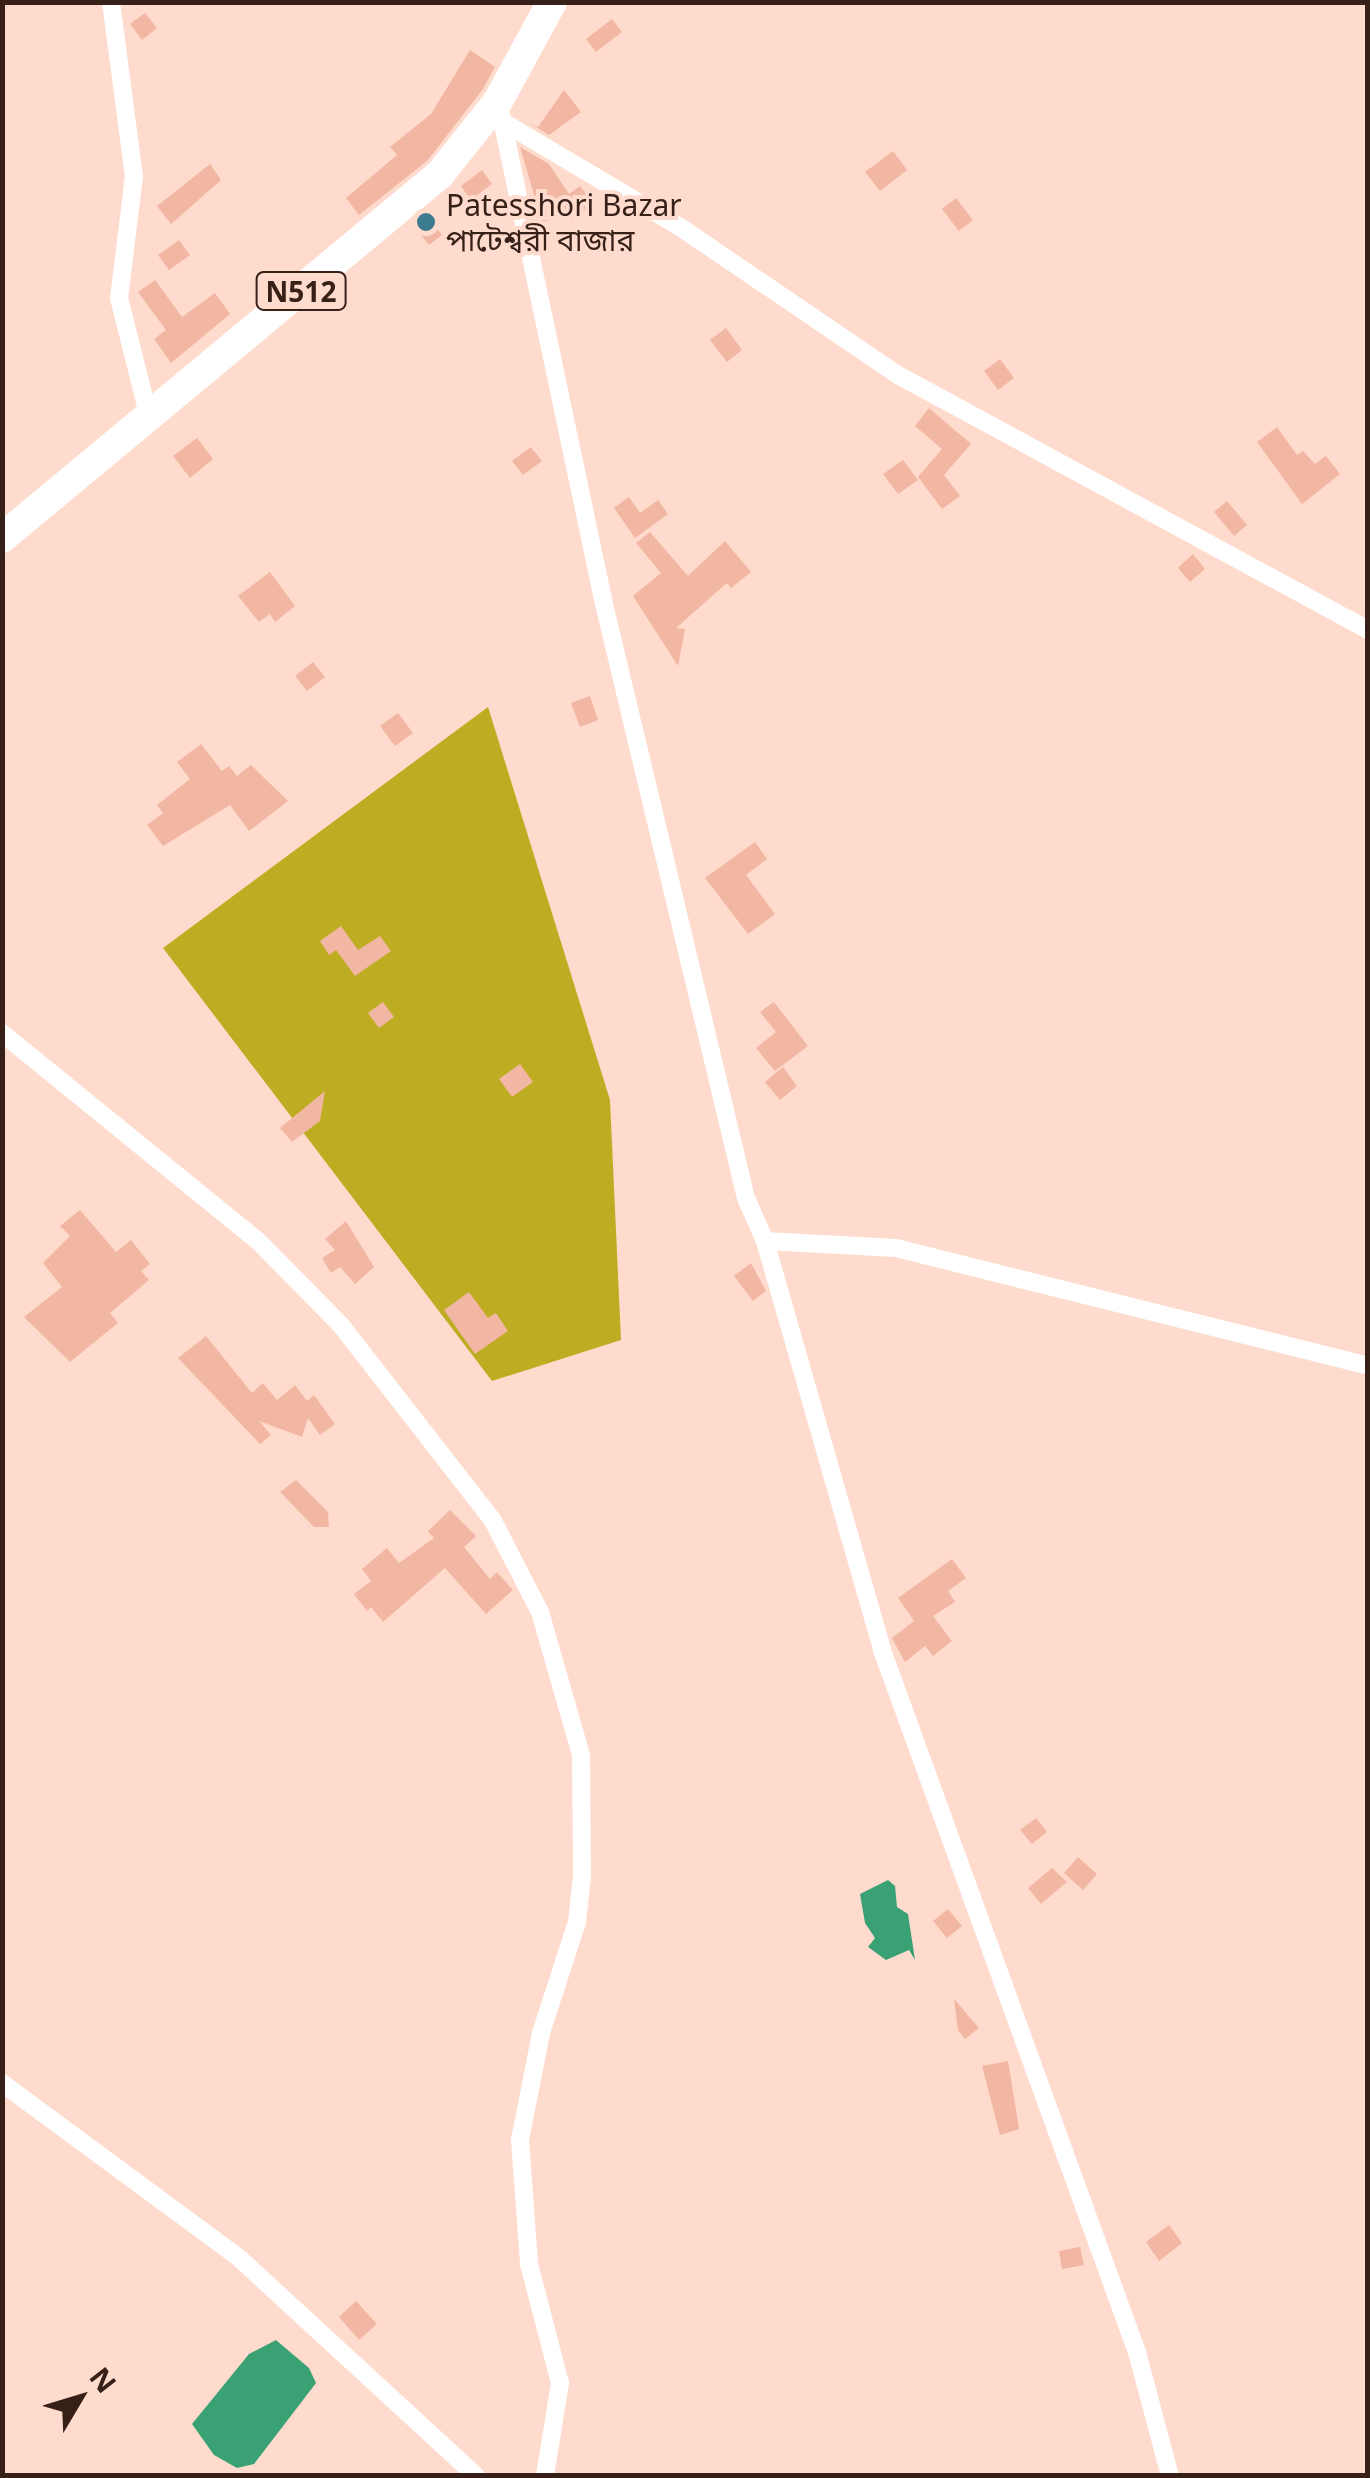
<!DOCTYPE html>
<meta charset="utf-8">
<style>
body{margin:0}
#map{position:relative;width:1370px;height:2478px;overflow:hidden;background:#ffdbcd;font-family:"Noto Sans","Noto Sans Bengali",sans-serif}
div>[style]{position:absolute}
.forest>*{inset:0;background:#bead23}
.water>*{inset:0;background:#3aa174}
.building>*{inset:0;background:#f1b7a2}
.minor>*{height:18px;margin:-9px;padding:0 9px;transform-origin:9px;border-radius:9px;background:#fff}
.trunk>*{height:30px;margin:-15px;padding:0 15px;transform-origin:15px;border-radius:15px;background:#fff}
.dots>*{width:28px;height:28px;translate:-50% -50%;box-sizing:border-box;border:5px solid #ffdbcd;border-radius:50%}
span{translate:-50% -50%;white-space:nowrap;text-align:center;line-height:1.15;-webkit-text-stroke:8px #ffdbcd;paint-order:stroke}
.shield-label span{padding:2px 8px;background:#ffdbcd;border:2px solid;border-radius:8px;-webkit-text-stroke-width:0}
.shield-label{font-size:28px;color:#362018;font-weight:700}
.poi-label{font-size:30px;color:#362018}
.left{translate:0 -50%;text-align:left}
.frame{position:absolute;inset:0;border:5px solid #362018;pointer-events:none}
.north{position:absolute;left:30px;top:2348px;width:100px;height:100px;-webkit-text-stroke:8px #ffdbcd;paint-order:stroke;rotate:52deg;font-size:28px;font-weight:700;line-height:40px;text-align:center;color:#362018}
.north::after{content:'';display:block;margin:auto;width:35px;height:45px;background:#362018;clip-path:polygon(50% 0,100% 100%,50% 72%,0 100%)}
</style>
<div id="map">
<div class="forest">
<i style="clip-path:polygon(488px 707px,610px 1100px,621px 1340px,492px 1381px,163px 948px)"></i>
</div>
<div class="water">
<i style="clip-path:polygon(888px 1880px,895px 1886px,897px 1907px,908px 1914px,915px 1960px,909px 1950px,886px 1960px,868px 1947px,875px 1938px,865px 1923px,860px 1894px)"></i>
<i style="clip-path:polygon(276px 2340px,309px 2368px,316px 2383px,254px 2464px,237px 2468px,214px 2455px,192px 2424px,249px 2354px)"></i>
</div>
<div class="building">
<i style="clip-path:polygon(145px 13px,157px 28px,142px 40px,130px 24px)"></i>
<i style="clip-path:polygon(612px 19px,622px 32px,596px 52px,586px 39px)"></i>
<i style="clip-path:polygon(470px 50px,495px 67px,483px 89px,427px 161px,359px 215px,346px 198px,397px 155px,390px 147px,431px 114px)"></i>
<i style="clip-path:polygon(564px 90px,581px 112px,549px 135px,528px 122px,538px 127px)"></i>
<i style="clip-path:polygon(520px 147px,549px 164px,569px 194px,580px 186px,593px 203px,572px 219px,568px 214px,542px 222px)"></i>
<i style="clip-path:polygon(893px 151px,907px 170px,880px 191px,865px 172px)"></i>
<i style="clip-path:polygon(210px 164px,221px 180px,171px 224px,157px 206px)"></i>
<i style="clip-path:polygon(482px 170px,492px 184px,471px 200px,461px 186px)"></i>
<i style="clip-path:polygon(956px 198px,973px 220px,959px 231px,942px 209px)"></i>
<i style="clip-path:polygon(427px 214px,442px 235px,429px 245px,413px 225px)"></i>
<i style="clip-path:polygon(179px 240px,190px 255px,169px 270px,158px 255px)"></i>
<i style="clip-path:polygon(155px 280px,182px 317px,215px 293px,230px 314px,171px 363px,154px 339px,166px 330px,138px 292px)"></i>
<i style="clip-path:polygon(726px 328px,742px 350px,727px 362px,710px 340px)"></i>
<i style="clip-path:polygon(1000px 359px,1014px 378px,998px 390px,984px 371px)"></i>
<i style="clip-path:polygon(929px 408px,971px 444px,944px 475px,960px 496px,942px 509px,918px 477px,942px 449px,915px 426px)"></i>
<i style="clip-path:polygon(1277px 427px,1297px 455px,1303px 451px,1315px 464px,1326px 456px,1340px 474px,1302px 504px,1257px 442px)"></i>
<i style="clip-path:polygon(197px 438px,213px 459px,190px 478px,173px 456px)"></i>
<i style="clip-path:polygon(531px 447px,542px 461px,523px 475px,512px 461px)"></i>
<i style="clip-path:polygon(903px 460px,918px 480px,898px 494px,883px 474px)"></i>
<i style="clip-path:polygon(629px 497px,640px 513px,658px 500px,668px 514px,635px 538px,614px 508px)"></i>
<i style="clip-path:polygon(1227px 501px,1247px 525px,1234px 536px,1214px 512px)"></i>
<i style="clip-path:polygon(650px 532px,688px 576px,725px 541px,751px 572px,731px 588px,727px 583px,676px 628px,685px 629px,678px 666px,633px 596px,661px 573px,636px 543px)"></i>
<i style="clip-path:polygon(1193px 554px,1205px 569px,1190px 582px,1178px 568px)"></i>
<i style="clip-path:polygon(270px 572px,295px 606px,275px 622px,270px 614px,259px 622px,238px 596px)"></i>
<i style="clip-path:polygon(313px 662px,325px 677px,307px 691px,295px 676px)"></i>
<i style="clip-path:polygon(590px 696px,598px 720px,580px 727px,571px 703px)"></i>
<i style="clip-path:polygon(398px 713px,413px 733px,395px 746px,380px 726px)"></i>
<i style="clip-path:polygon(201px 744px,222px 771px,229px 766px,237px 776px,251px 765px,288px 801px,249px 831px,230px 805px,163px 846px,147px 825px,163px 813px,157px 805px,190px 779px,177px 762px)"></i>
<i style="clip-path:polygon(755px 842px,767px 859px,746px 875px,775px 914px,748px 934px,705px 878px)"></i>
<i style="clip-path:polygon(341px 926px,358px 950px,380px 936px,391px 951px,355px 976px,336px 950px,329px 955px,320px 941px)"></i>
<i style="clip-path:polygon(383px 1002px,394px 1017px,379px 1028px,368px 1013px)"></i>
<i style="clip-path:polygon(774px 1002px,808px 1046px,775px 1071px,756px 1048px,776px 1032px,760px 1012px)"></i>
<i style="clip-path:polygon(520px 1064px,533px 1082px,512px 1097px,499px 1079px)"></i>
<i style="clip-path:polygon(783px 1067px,797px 1086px,780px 1100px,765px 1082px)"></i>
<i style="clip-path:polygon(325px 1091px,320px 1121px,292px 1142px,280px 1128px)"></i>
<i style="clip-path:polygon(80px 1210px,116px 1252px,131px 1240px,150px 1264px,141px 1271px,149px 1280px,110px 1313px,118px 1323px,70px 1362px,24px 1317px,62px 1287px,43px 1263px,70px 1236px,60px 1226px)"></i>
<i style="clip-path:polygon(346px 1221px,374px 1267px,355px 1284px,340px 1267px,331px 1273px,322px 1258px,335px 1250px,325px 1239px)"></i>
<i style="clip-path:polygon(751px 1263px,766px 1291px,753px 1301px,734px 1276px)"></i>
<i style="clip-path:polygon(469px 1292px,488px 1318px,496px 1313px,508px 1331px,475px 1354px,444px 1310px)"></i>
<i style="clip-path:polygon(206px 1336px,252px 1393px,263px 1383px,277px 1400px,295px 1385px,307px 1401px,314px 1395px,335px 1424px,320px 1435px,308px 1418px,302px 1437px,259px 1421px,271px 1435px,260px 1444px,178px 1358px)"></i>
<i style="clip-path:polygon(296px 1480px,328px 1512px,329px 1527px,314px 1527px,280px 1492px)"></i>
<i style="clip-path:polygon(450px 1510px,476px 1536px,464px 1547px,490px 1579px,497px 1572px,513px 1590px,486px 1614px,445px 1568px,383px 1622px,371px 1607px,367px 1611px,354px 1594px,371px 1581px,362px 1569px,387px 1548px,399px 1563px,434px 1538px,428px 1531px)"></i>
<i style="clip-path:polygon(952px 1559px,966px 1578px,948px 1591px,955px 1602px,933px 1616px,952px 1641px,933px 1656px,925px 1646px,905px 1662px,892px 1638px,914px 1621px,898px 1598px)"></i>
<i style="clip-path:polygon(1036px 1818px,1047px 1832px,1032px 1844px,1020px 1830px)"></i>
<i style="clip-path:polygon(1078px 1857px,1097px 1874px,1083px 1890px,1064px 1873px)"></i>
<i style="clip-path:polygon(1052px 1868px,1067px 1882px,1041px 1904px,1028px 1888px)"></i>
<i style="clip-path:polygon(948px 1909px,962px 1926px,947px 1938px,933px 1921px)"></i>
<i style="clip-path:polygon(954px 1999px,979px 2028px,965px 2039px,958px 2030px)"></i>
<i style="clip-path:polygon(1008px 2061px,1019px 2129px,1000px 2135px,982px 2066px)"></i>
<i style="clip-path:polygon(1169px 2225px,1182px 2243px,1159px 2261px,1146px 2242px)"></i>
<i style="clip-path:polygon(1080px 2247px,1084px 2265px,1062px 2269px,1059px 2251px)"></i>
<i style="clip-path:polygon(356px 2301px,377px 2324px,359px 2340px,339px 2317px)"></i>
</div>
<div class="minor">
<i style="left:111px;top:2px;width:176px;rotate:82.5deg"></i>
<i style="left:134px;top:176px;width:123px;rotate:97deg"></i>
<i style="left:119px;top:298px;width:123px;rotate:75.9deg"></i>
<i style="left:498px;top:101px;width:514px;rotate:78.1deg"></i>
<i style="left:604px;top:604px;width:611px;rotate:76.56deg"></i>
<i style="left:746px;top:1198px;width:47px;rotate:66.2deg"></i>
<i style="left:765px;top:1241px;width:425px;rotate:74deg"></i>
<i style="left:882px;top:1650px;width:747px;rotate:70.04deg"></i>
<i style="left:1137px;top:2352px;width:128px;rotate:75.1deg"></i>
<i style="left:498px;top:119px;width:215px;rotate:30.7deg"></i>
<i style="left:683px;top:229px;width:260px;rotate:34.2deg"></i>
<i style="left:898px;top:375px;width:535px;rotate:28.48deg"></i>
<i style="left:2px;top:1033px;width:331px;rotate:39.1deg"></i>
<i style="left:259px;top:1242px;width:115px;rotate:45.4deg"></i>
<i style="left:340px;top:1324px;width:247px;rotate:52.1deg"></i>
<i style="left:492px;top:1519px;width:105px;rotate:62.7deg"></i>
<i style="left:540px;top:1612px;width:149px;rotate:74deg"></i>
<i style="left:581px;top:1755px;width:121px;rotate:89.5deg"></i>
<i style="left:582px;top:1876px;width:46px;rotate:96.2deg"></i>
<i style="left:577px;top:1922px;width:117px;rotate:108deg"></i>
<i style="left:541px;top:2033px;width:109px;rotate:101.1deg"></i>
<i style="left:520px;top:2140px;width:124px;rotate:85.8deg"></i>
<i style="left:529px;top:2264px;width:123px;rotate:75.4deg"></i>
<i style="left:560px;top:2383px;width:94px;rotate:99.2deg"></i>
<i style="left:765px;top:1241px;width:131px;rotate:3.1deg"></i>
<i style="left:896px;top:1248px;width:487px;rotate:14deg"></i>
<i style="left:2px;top:2083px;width:293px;rotate:36.4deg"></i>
<i style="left:238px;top:2257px;width:323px;rotate:42.6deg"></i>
</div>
<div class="trunk">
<i style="left:2px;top:538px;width:570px;rotate:-39.73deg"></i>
<i style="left:440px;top:174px;width:93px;rotate:-51.5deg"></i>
<i style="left:498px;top:101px;width:113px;rotate:-61.4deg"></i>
</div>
<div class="dots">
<i style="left:426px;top:222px;background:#3c7b8f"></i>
</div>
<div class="shield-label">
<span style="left:301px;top:291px">N512</span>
</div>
<div class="poi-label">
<span class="left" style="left:446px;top:222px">Patesshori Bazar<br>পাটেশ্বরী বাজার</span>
</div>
<div class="frame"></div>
<div class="north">N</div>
</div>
